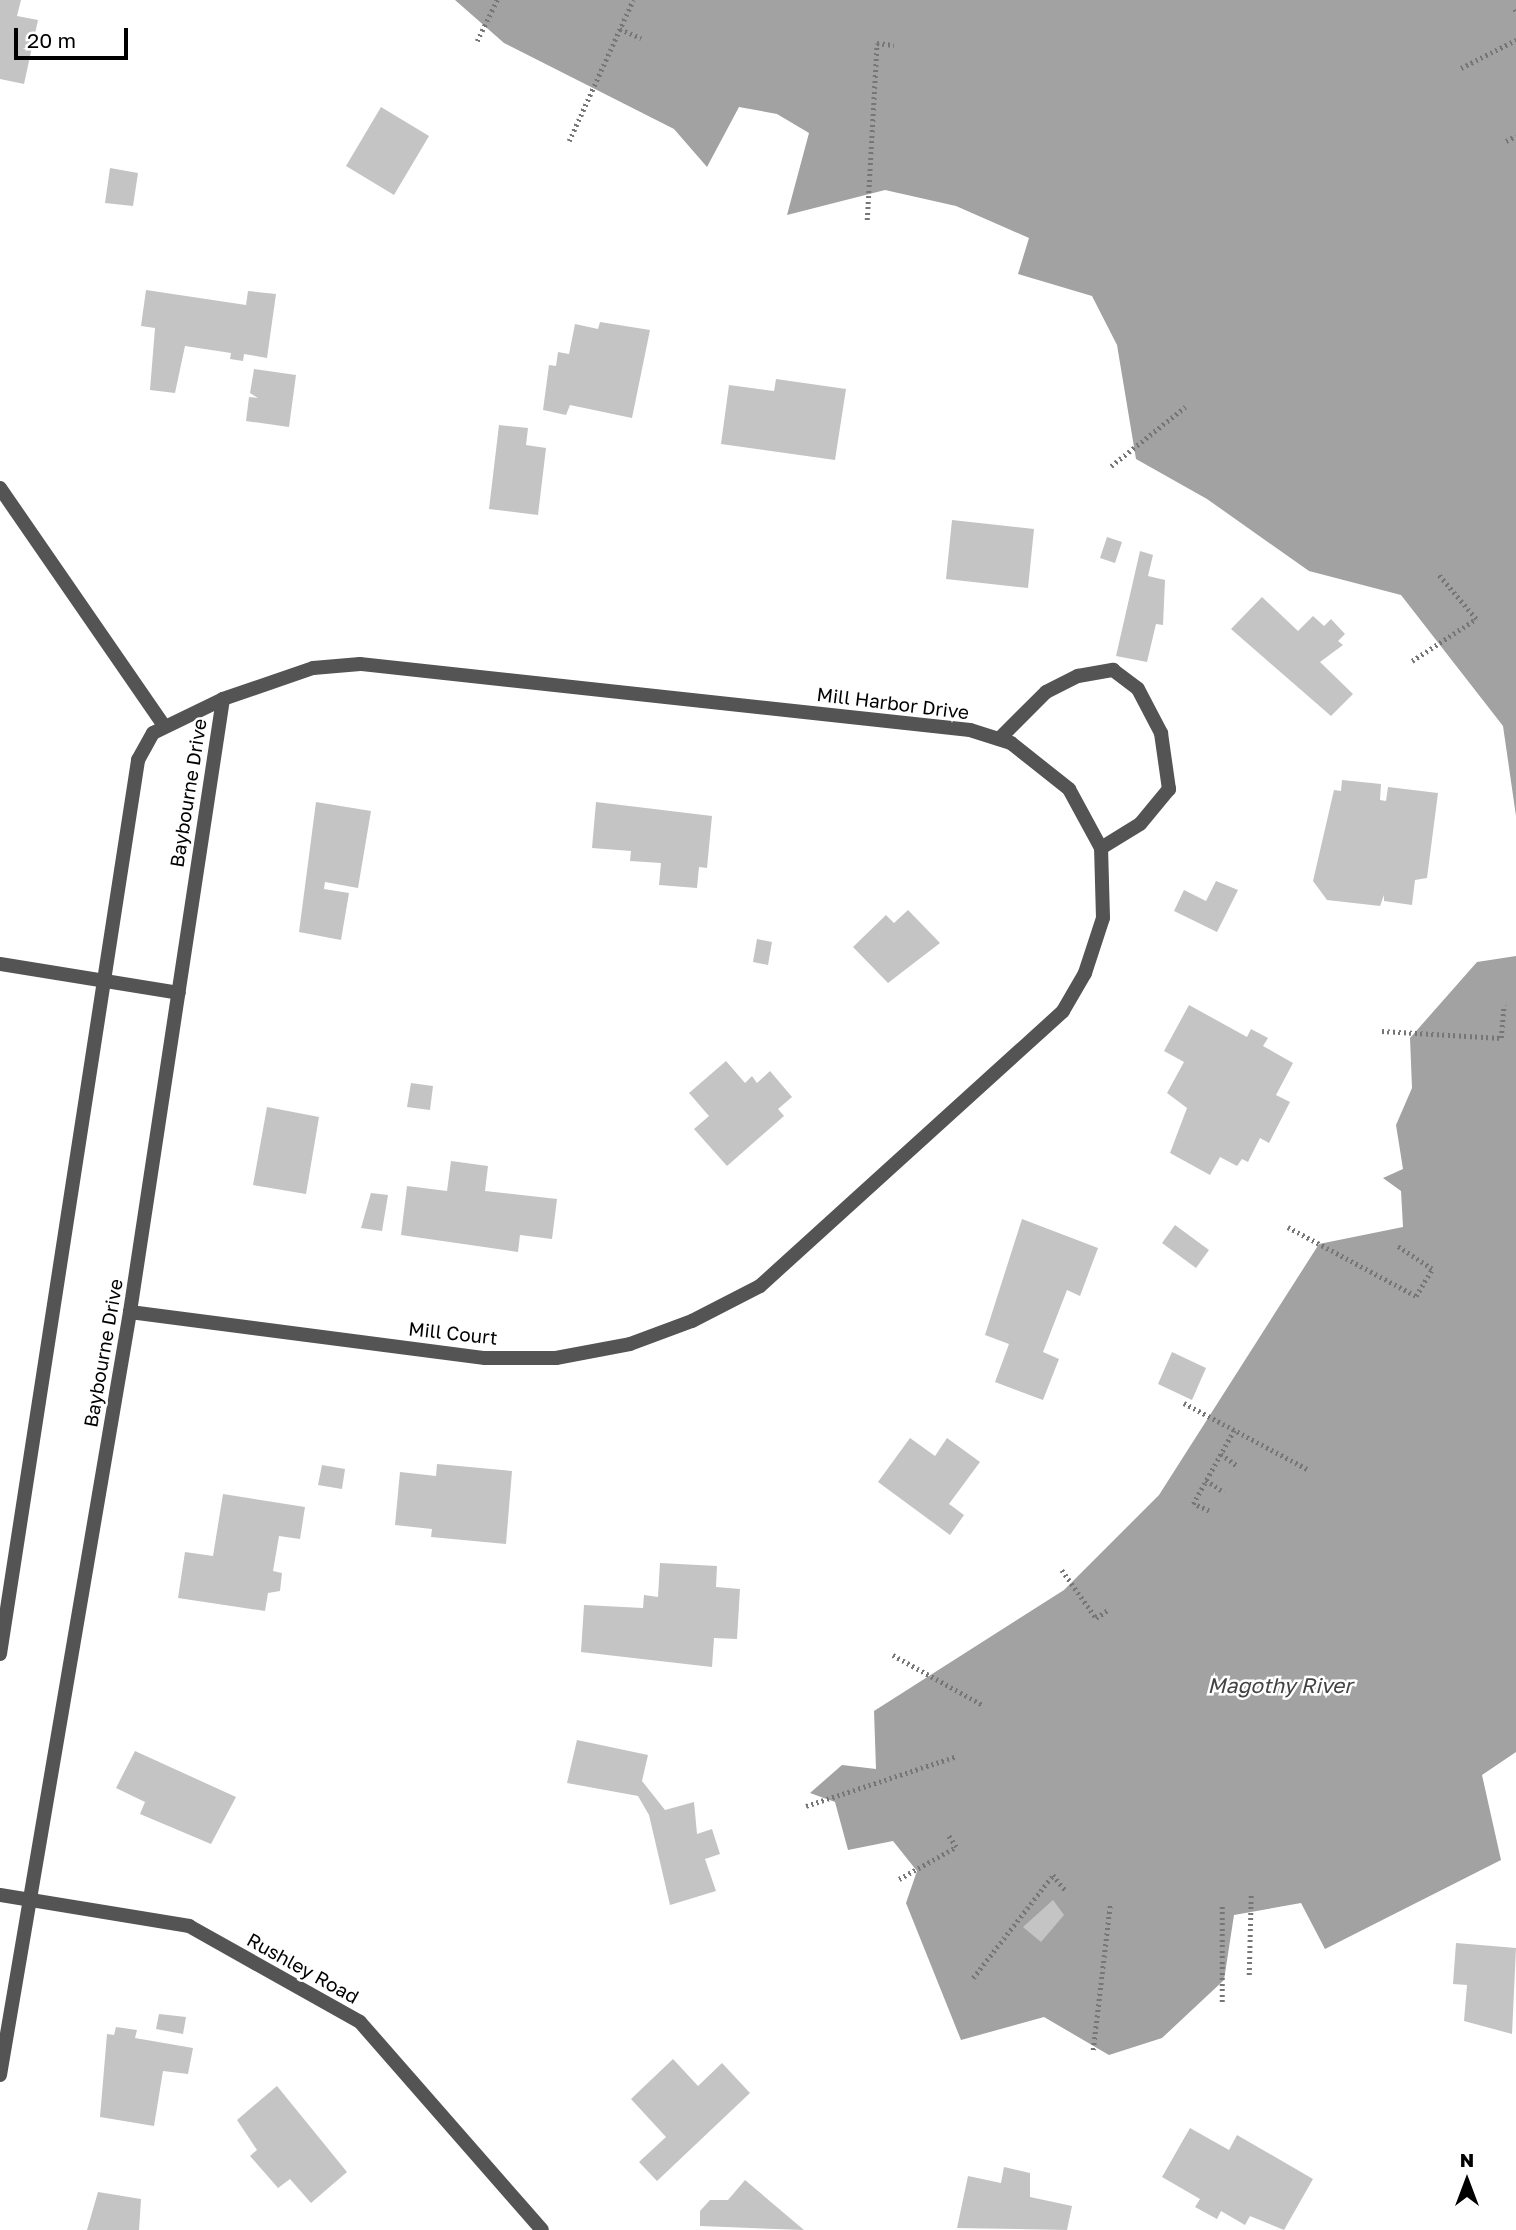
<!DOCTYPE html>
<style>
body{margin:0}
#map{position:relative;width:1516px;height:2230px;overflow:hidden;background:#fff;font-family:"Golos Text",sans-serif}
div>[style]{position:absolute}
.water>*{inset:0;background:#a2a2a2}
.building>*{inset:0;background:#c4c4c4}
.path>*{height:4.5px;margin-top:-2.25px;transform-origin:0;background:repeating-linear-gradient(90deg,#767676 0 2px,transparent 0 5.5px)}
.service>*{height:14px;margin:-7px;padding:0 7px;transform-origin:7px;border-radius:7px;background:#545454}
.minor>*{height:14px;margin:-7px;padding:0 7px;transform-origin:7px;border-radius:7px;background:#545454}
.tertiary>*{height:14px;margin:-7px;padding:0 7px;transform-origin:7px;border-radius:7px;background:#545454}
span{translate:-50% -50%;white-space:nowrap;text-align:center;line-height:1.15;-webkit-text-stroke:5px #fff;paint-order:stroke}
.street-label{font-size:19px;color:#000}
.water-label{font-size:21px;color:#434343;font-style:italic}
.north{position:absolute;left:1432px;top:2146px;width:70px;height:70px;-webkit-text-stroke:5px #fff;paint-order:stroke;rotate:0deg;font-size:19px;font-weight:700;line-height:28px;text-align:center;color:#000}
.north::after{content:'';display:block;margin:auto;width:24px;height:32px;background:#000;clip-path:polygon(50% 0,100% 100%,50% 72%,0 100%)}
.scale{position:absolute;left:14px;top:28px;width:114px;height:32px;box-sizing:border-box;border:4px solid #000;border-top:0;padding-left:9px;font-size:21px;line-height:24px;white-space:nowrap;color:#000;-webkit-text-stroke:5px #fff;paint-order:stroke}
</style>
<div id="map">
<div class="water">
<i style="clip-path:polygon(455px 0,1516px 0,1516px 816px,1503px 726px,1401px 595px,1309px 571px,1207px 499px,1136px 459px,1117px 345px,1092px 296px,1018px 274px,1029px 238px,956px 206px,885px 190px,787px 215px,809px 133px,777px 114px,739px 107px,707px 167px,674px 129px,504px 43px)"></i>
<i style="clip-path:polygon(1516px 956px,1516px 1752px,1482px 1775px,1501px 1860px,1325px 1949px,1301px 1903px,1234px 1915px,1224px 1980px,1162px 2038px,1109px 2055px,1044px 2017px,961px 2040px,906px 1903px,917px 1871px,893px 1841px,848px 1850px,835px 1802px,810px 1793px,842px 1765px,876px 1769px,874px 1711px,1064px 1590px,1159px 1495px,1319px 1244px,1403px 1227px,1401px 1191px,1383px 1178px,1403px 1169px,1396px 1125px,1412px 1088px,1410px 1038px,1477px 962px)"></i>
</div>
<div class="building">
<i style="clip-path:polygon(0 0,21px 0,17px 16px,38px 20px,24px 84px,0 79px)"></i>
<i style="clip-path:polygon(381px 107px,429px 136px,394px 195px,346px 166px)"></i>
<i style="clip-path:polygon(110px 168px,138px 173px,133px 206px,105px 203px)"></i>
<i style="clip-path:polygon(146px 290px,246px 305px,248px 291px,276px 294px,267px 358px,244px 354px,243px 361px,230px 359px,231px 353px,185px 346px,175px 393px,150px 390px,155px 328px,141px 326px)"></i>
<i style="clip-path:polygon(600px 322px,650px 330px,632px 418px,570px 405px,566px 415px,543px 410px,549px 365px,556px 366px,558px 352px,569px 354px,575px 324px,598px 329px)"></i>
<i style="clip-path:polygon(254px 369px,296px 375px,289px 427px,246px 421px,249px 397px,258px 398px,250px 393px)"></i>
<i style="clip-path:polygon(776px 379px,846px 389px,835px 460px,721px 444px,729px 385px,774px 391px)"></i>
<i style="clip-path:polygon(499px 425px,528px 428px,526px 445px,546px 448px,538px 515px,489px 509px)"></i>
<i style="clip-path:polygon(952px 520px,1034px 529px,1028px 588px,946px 579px)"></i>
<i style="clip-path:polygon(1107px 537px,1122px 542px,1115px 563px,1100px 558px)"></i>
<i style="clip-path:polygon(1140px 551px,1153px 555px,1148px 576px,1165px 580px,1163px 625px,1156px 624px,1147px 662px,1116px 656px)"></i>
<i style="clip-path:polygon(1262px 597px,1298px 631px,1313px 616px,1324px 626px,1331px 619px,1345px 634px,1338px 641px,1343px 645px,1320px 662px,1353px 694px,1331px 716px,1231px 629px)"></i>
<i style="clip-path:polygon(1342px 780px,1381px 784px,1380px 800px,1386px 801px,1388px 787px,1438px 793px,1427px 878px,1415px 880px,1412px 905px,1384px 901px,1384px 895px,1380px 906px,1327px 900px,1313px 881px,1334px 790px,1341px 791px)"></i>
<i style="clip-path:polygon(316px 802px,371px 811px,358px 888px,325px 882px,324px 889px,349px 893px,341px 940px,299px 932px)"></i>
<i style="clip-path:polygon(596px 802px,712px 816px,707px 868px,699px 867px,697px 888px,659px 885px,661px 863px,630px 861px,631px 851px,592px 848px)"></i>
<i style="clip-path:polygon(1216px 881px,1238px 890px,1217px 932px,1174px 911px,1184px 890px,1206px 901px)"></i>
<i style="clip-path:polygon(908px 910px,940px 943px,888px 983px,853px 947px,886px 915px,894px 923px)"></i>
<i style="clip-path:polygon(757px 939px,772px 942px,768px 965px,753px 962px)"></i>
<i style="clip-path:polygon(1189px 1005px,1247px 1037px,1251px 1029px,1268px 1038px,1263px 1046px,1293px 1063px,1276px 1095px,1290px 1102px,1269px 1143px,1260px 1138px,1248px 1162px,1242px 1159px,1237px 1166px,1220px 1157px,1210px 1175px,1170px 1153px,1187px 1108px,1167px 1093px,1184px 1062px,1164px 1051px)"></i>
<i style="clip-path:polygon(726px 1061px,745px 1083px,752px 1076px,757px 1083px,770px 1071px,792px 1097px,778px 1109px,784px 1116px,727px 1166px,694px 1129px,709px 1116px,689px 1093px)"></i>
<i style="clip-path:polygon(411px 1083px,433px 1086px,430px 1110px,407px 1107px)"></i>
<i style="clip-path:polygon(267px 1107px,319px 1117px,306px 1194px,253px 1185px)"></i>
<i style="clip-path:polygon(451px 1161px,488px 1166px,485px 1191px,557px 1199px,552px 1239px,520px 1235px,518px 1252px,401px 1235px,407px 1186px,447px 1191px)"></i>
<i style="clip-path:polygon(371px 1193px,388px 1195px,382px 1231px,361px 1228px)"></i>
<i style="clip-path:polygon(1022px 1219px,1098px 1248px,1080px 1296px,1067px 1290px,1043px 1352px,1059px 1359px,1043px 1400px,995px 1382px,1009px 1344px,985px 1335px)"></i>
<i style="clip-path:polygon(1175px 1225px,1209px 1250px,1196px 1268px,1162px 1243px)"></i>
<i style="clip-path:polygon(1172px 1352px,1206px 1368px,1192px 1400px,1158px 1384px)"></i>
<i style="clip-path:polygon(910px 1438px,935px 1456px,947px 1438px,980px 1462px,949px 1504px,964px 1515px,950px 1535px,878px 1482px)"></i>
<i style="clip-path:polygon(437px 1464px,512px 1471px,506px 1544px,431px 1537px,432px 1529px,395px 1525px,400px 1472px,436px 1476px)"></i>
<i style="clip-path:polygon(322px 1465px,345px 1469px,342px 1489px,318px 1485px)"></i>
<i style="clip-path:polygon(223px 1494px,305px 1507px,300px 1539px,279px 1536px,273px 1571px,282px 1573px,280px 1591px,268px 1593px,265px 1611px,178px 1598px,185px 1552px,213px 1556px)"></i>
<i style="clip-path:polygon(660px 1563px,717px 1566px,716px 1587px,740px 1589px,737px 1639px,714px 1638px,712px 1667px,581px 1652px,584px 1605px,643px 1608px,644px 1595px,658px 1597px)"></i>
<i style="clip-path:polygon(577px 1740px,648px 1755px,642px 1781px,665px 1810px,694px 1802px,697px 1834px,712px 1829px,720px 1854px,705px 1859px,716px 1891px,670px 1905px,649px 1815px,638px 1796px,567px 1783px)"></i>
<i style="clip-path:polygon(135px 1751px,236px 1797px,211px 1844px,140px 1814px,145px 1802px,116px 1788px)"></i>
<i style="clip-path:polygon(1053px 1900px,1064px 1915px,1041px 1942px,1023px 1927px)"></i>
<i style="clip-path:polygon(1456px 1943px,1516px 1948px,1512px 2034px,1464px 2021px,1467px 1985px,1453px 1984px)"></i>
<i style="clip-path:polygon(159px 2014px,186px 2017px,183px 2034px,156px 2029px)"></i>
<i style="clip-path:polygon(116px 2027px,137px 2030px,135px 2038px,193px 2048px,188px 2074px,163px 2071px,154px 2126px,100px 2117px,107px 2034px,114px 2035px)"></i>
<i style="clip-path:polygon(673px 2059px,698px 2086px,722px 2063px,750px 2093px,657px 2181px,639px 2162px,666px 2137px,631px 2099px)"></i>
<i style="clip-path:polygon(277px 2086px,347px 2172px,311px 2203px,290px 2179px,278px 2188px,250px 2156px,257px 2150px,237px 2120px)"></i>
<i style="clip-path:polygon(1190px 2128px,1229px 2150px,1237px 2135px,1313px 2179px,1284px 2230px,1250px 2216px,1245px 2225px,1221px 2211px,1217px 2219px,1195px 2207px,1200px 2199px,1162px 2177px)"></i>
<i style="clip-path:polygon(1004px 2167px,1030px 2173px,1030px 2197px,1072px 2206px,1067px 2230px,957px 2228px,968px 2176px,1001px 2183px)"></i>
<i style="clip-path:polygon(745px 2180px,804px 2230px,700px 2226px,700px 2211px,710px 2200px,728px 2200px)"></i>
<i style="clip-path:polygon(98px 2192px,141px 2199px,139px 2230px,87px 2230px)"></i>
</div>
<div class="path">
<i style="left:1515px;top:9px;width:2px;rotate:63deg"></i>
<i style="left:620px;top:29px;width:23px;rotate:23deg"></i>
<i style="left:477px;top:41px;width:46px;rotate:-64deg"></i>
<i style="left:1461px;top:68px;width:62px;rotate:-27deg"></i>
<i style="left:569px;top:141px;width:155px;rotate:-65.6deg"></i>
<i style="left:1506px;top:141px;width:11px;rotate:-27deg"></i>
<i style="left:867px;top:220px;width:177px;rotate:-86.8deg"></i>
<i style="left:877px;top:43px;width:17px;rotate:7deg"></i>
<i style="left:1111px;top:466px;width:95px;rotate:-38.6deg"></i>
<i style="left:1412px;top:661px;width:77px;rotate:-33.3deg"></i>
<i style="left:1476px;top:619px;width:60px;rotate:-130.3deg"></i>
<i style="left:1382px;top:1031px;width:119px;rotate:3.4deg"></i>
<i style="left:1501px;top:1038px;width:33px;rotate:-85deg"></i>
<i style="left:1288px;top:1227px;width:145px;rotate:28.3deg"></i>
<i style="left:1416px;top:1296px;width:31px;rotate:-59deg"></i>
<i style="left:1432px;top:1269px;width:42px;rotate:-146.7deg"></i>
<i style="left:1184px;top:1403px;width:142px;rotate:28.2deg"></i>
<i style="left:1221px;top:1454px;width:19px;rotate:36deg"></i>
<i style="left:1206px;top:1480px;width:22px;rotate:34deg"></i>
<i style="left:1209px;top:1511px;width:17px;rotate:-156deg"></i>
<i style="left:1193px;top:1504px;width:85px;rotate:-61deg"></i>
<i style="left:1062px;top:1570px;width:59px;rotate:54.7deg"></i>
<i style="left:1096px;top:1618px;width:14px;rotate:-34deg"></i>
<i style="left:893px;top:1655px;width:103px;rotate:29.1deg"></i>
<i style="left:806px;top:1806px;width:159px;rotate:-18.3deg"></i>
<i style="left:899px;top:1879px;width:65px;rotate:-29.3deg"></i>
<i style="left:956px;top:1847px;width:14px;rotate:-124deg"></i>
<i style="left:1249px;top:1975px;width:81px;rotate:-88.6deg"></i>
<i style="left:973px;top:1978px;width:130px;rotate:-52.2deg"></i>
<i style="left:1053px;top:1875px;width:21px;rotate:51deg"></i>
<i style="left:1222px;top:2002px;width:99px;rotate:-90deg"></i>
<i style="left:1093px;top:2050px;width:146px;rotate:-83.3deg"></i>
</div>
<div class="service">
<i style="left:999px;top:739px;width:66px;rotate:-45deg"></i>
<i style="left:1046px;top:692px;width:36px;rotate:-27deg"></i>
<i style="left:1078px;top:676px;width:36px;rotate:-10deg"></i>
<i style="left:1113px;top:670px;width:31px;rotate:37deg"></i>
<i style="left:1138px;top:689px;width:50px;rotate:62.4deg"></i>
<i style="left:1161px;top:733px;width:57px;rotate:81.9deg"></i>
<i style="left:1169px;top:789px;width:45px;rotate:129.6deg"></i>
<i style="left:1140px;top:824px;width:46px;rotate:148.4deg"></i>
</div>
<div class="minor">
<i style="left:0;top:488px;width:289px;rotate:55.4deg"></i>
<i style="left:0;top:964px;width:181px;rotate:9.2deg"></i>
<i style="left:130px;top:1312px;width:358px;rotate:7.4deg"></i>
<i style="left:485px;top:1358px;width:71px"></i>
<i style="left:556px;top:1358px;width:75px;rotate:-10.7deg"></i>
<i style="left:630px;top:1344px;width:66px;rotate:-20.4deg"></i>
<i style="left:692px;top:1321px;width:76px;rotate:-27.2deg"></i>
<i style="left:760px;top:1286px;width:409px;rotate:-42.2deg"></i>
<i style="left:1063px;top:1011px;width:44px;rotate:-59.9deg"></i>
<i style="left:1085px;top:973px;width:58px;rotate:-71.9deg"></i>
<i style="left:1103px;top:918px;width:70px;rotate:-91.6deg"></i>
<i style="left:1101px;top:848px;width:67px;rotate:-118.5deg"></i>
<i style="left:1069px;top:789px;width:74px;rotate:-141.6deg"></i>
<i style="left:1011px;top:743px;width:43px;rotate:-162.4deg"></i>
<i style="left:970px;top:730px;width:614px;rotate:-173.82deg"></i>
<i style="left:360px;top:664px;width:47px;rotate:175.1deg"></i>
<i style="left:313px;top:668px;width:95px;rotate:161deg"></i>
<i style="left:0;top:1895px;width:192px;rotate:9.3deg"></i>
<i style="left:189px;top:1926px;width:196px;rotate:29.3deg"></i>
<i style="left:360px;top:2022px;width:276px;rotate:48.8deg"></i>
</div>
<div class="tertiary">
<i style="left:0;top:1654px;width:905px;rotate:-81.22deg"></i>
<i style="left:138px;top:760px;width:31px;rotate:-61deg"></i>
<i style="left:153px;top:733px;width:78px;rotate:-25.9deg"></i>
<i style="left:223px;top:699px;width:620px;rotate:98.63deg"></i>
<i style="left:130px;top:1312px;width:774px;rotate:99.67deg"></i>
</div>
<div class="street-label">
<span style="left:893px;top:703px;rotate:7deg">Mill Harbor Drive</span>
<span style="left:188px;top:793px;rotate:-81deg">Baybourne Drive</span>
<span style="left:453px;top:1333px;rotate:6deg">Mill Court</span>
<span style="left:103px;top:1353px;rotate:-80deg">Baybourne Drive</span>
<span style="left:303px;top:1968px;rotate:29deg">Rushley Road</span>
</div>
<div class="water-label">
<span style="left:1280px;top:1685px">Magothy River</span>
</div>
<div class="north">N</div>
<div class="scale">20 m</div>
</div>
